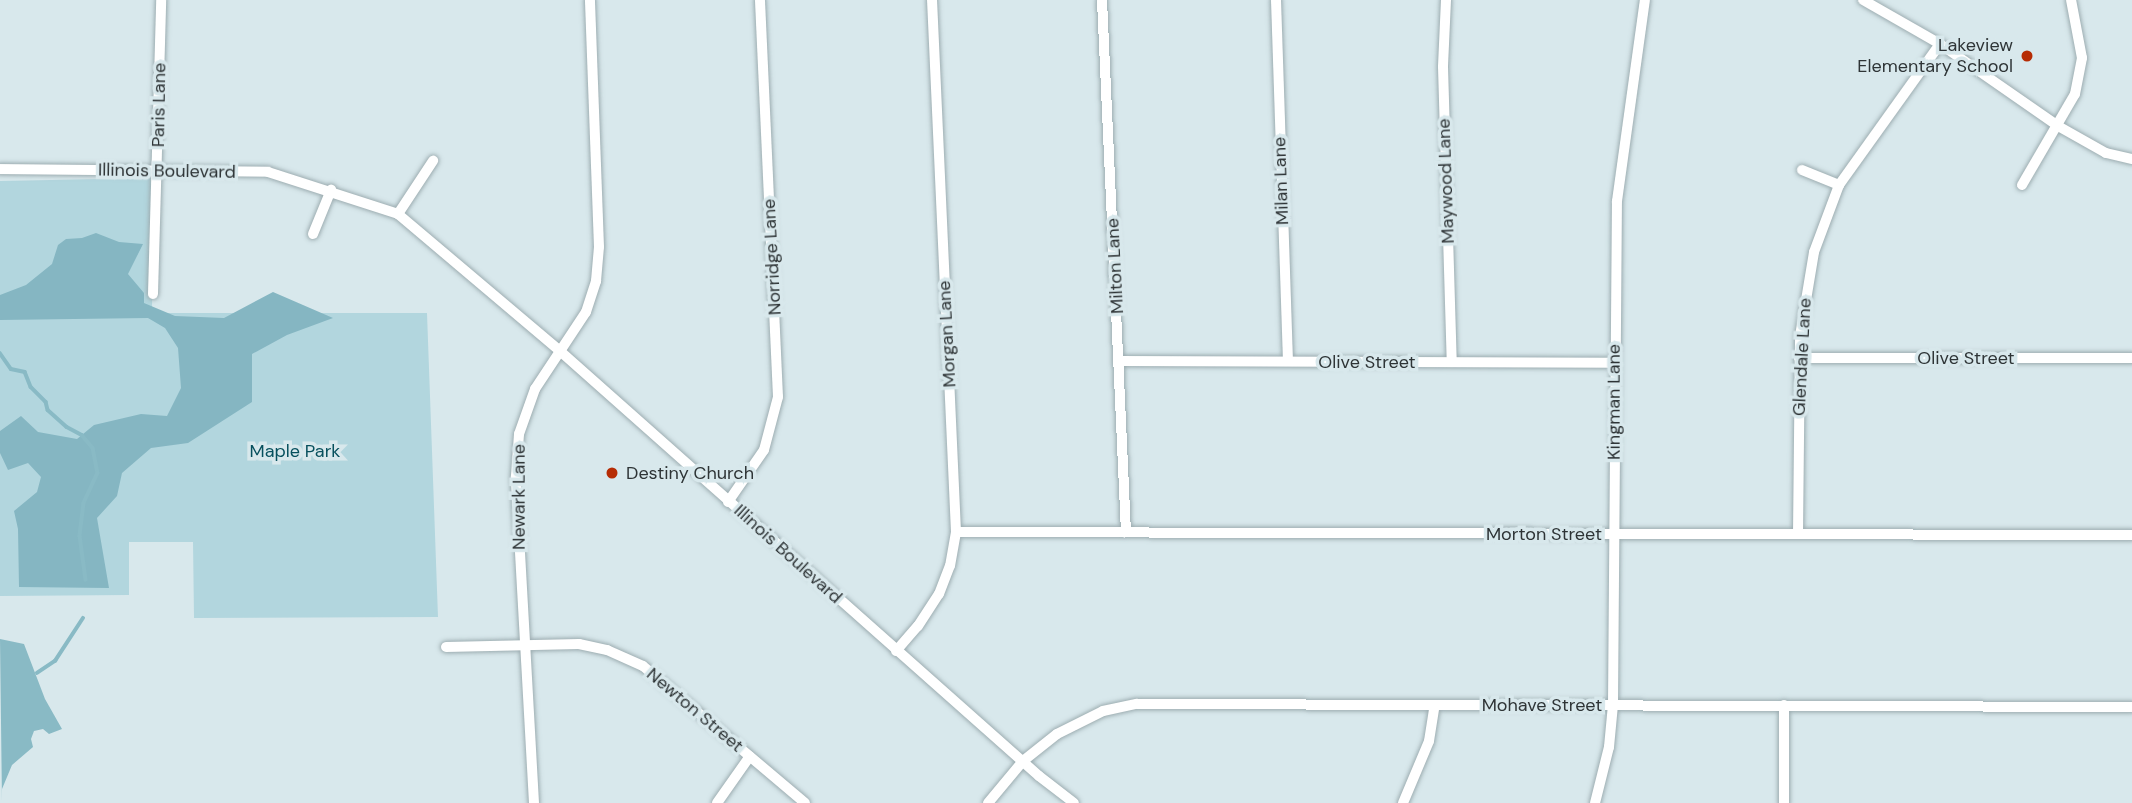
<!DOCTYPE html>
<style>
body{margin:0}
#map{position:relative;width:2132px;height:803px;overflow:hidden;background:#d8e8ec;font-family:"DM Sans",sans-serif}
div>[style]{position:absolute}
.green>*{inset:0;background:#b2d6de}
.forest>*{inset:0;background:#85b6c2}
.water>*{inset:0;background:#89bac5}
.stream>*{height:3.5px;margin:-1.75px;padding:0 1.75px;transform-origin:1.75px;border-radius:1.75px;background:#89bac5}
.roads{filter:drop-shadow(0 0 2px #9dadb1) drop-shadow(0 0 2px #9dadb1)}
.minor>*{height:10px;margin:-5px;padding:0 5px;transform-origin:5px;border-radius:5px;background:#fff}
.dots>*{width:19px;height:19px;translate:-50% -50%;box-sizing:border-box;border:4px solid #d8e8ec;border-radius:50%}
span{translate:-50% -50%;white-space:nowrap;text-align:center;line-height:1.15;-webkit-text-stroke:7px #d8e8ec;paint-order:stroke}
.poi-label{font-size:18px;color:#2e3436}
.right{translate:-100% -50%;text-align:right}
.left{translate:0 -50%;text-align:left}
.street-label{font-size:18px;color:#2e3436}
.park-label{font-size:18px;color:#07505d}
</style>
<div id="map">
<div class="green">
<i style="clip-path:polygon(153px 178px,152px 313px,427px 313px,438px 617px,194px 618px,193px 542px,129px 542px,129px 595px,0 596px,0 181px)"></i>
</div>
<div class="forest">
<i style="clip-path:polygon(96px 233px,119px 242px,143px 244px,128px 274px,144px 293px,144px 303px,175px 316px,224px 318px,273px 292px,333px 318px,287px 335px,252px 354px,252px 402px,188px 443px,151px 448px,122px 473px,117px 496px,97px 518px,109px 588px,19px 587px,18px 529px,14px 511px,37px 492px,41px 477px,28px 463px,8px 470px,0 453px,0 431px,21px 416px,38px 432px,77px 439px,94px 425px,141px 414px,167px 416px,181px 388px,178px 348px,165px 328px,148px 318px,0 320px,0 295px,26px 285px,52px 264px,58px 245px,66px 239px,82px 238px)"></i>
</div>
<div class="water">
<i style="clip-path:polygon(0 639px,24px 644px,45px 699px,62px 729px,49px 734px,43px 729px,34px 731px,31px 739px,33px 747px,12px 765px,2px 789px,2px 803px)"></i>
</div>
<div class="stream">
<i style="left:0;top:353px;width:19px;rotate:55deg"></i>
<i style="left:11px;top:369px;width:14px;rotate:12deg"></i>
<i style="left:25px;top:372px;width:16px;rotate:68deg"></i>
<i style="left:31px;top:387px;width:21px;rotate:45deg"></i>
<i style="left:46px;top:402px;width:8px;rotate:76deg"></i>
<i style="left:48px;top:410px;width:25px;rotate:42deg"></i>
<i style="left:67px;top:427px;width:17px;rotate:28deg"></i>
<i style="left:82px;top:435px;width:17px;rotate:50deg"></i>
<i style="left:93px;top:448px;width:25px;rotate:79deg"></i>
<i style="left:98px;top:473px;width:33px;rotate:115deg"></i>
<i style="left:84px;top:503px;width:33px;rotate:97deg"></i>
<i style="left:80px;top:536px;width:44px;rotate:82.2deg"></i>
<i style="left:37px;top:673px;width:22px;rotate:-34deg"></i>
<i style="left:55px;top:661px;width:51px;rotate:-56.9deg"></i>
</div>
<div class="roads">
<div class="minor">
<i style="left:1102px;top:0;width:533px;rotate:87.42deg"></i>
<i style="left:1276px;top:0;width:361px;rotate:88.1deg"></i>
<i style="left:1446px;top:0;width:67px;rotate:92.6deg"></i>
<i style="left:1443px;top:67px;width:295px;rotate:88.3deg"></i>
<i style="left:1863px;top:0;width:89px;rotate:29.7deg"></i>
<i style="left:1940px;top:44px;width:144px;rotate:34.8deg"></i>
<i style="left:2058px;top:126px;width:55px;rotate:29.4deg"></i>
<i style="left:2106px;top:153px;width:27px;rotate:13deg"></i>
<i style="left:0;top:169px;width:268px;rotate:0.6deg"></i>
<i style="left:268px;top:172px;width:137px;rotate:17.9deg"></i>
<i style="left:398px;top:214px;width:212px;rotate:40.2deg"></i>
<i style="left:560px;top:351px;width:640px;rotate:41.58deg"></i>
<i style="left:1039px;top:776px;width:44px;rotate:37.6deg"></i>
<i style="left:1802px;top:170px;width:40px;rotate:22deg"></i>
<i style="left:2022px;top:185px;width:105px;rotate:-59.8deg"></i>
<i style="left:2075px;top:94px;width:37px;rotate:-79deg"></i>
<i style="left:2082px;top:58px;width:59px;rotate:-100.7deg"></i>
<i style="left:398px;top:214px;width:64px;rotate:-56.6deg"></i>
<i style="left:313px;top:234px;width:48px;rotate:-67.8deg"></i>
<i style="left:153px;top:294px;width:294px;rotate:-88.4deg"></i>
<i style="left:1799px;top:358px;width:333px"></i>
<i style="left:1119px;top:361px;width:495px;rotate:0.2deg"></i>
<i style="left:728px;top:502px;width:63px;rotate:-55.3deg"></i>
<i style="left:764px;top:450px;width:55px;rotate:-75.2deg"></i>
<i style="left:778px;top:397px;width:397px;rotate:-92.6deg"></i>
<i style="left:956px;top:532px;width:1176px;rotate:0.15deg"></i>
<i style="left:1798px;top:534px;width:198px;rotate:-89.4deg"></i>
<i style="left:1800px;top:336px;width:85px;rotate:-80.5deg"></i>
<i style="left:1814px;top:252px;width:72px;rotate:-69.5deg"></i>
<i style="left:1839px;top:185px;width:173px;rotate:-54.4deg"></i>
<i style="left:446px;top:647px;width:133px;rotate:-1.3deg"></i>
<i style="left:579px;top:644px;width:29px;rotate:12deg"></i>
<i style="left:607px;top:650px;width:39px;rotate:24deg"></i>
<i style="left:643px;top:666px;width:212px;rotate:40.2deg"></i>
<i style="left:896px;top:651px;width:33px;rotate:-49deg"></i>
<i style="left:918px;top:626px;width:38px;rotate:-57deg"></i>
<i style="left:939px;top:594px;width:30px;rotate:-69deg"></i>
<i style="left:950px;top:566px;width:35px;rotate:-80deg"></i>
<i style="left:956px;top:532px;width:533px;rotate:-92.58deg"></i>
<i style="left:534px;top:803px;width:327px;rotate:-93.2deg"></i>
<i style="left:516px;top:476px;width:42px;rotate:-85.9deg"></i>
<i style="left:519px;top:434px;width:48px;rotate:-70.4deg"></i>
<i style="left:535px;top:389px;width:92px;rotate:-56.5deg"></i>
<i style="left:586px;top:312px;width:33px;rotate:-72deg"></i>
<i style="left:596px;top:281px;width:34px;rotate:-85deg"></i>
<i style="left:599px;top:247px;width:247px;rotate:-92.1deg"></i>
<i style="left:717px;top:803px;width:57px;rotate:-54.9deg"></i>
<i style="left:988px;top:803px;width:55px;rotate:-50.2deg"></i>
<i style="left:1023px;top:761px;width:43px;rotate:-38.5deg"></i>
<i style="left:1057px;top:734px;width:51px;rotate:-26.6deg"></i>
<i style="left:1103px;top:711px;width:35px;rotate:-12deg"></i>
<i style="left:1137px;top:704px;width:995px;rotate:0.17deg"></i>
<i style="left:1403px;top:803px;width:67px;rotate:-67.2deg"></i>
<i style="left:1429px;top:741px;width:36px;rotate:-81deg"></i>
<i style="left:1595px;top:803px;width:58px;rotate:-76deg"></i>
<i style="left:1609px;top:747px;width:42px;rotate:-84.6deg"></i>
<i style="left:1613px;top:705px;width:504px;rotate:-89.55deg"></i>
<i style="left:1617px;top:201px;width:203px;rotate:-82.1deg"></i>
<i style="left:1784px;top:803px;width:98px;rotate:-90deg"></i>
</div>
</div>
<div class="dots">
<i style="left:2027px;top:56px;background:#b62c04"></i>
<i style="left:612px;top:473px;background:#b62c04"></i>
</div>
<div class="poi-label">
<span class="right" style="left:2013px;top:56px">Lakeview<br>Elementary School</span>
<span class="left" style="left:626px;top:473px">Destiny Church</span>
</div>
<div class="street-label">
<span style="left:159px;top:105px;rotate:-89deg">Paris Lane</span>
<span style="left:167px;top:171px;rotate:1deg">Illinois Boulevard</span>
<span style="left:1281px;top:181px;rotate:-92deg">Milan Lane</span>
<span style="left:1446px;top:181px;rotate:-92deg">Maywood Lane</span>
<span style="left:772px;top:257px;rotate:-93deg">Norridge Lane</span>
<span style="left:1115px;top:266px;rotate:-93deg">Milton Lane</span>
<span style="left:947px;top:334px;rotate:-93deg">Morgan Lane</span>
<span style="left:1802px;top:357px;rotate:-87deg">Glendale Lane</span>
<span style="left:1966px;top:358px">Olive Street</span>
<span style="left:1367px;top:362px">Olive Street</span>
<span style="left:1614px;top:402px;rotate:-90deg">Kingman Lane</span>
<span style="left:519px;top:497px;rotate:-90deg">Newark Lane</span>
<span style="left:1544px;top:534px">Morton Street</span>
<span style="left:788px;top:554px;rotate:42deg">Illinois Boulevard</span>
<span style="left:1542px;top:705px">Mohave Street</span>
<span style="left:695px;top:710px;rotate:40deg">Newton Street</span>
</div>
<div class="park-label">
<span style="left:295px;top:451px">Maple Park</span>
</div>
</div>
